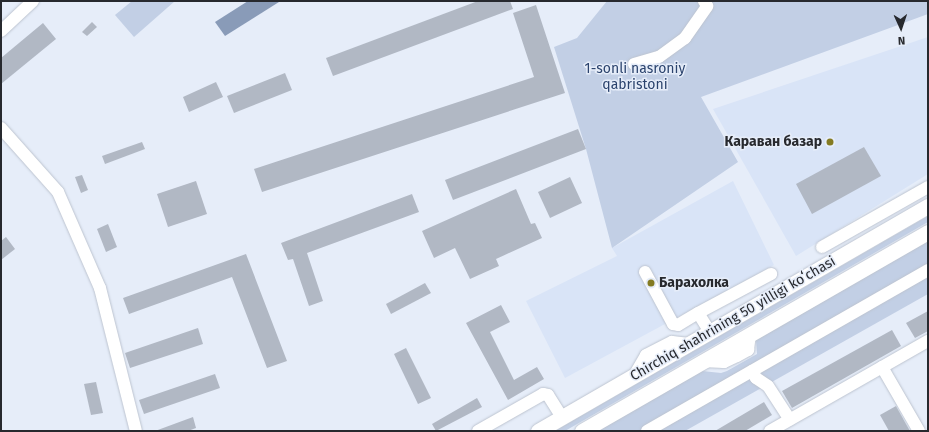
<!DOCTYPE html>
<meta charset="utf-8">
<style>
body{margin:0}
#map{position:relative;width:929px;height:432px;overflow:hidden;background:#e6edf9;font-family:"Fira Sans",sans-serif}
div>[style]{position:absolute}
.built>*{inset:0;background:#d9e4f7}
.green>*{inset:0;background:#c2cfe5}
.water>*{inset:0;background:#899bb8}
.building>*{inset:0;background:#b1b8c4}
.roads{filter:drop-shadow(0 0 1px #bdc4d0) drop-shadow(0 0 1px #bdc4d0)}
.minor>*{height:12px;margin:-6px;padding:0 6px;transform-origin:6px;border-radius:6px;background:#fff}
.major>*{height:15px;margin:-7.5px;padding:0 7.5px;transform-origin:7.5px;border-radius:7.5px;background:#fff}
.dots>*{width:11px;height:11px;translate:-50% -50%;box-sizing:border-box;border:2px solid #e6edf9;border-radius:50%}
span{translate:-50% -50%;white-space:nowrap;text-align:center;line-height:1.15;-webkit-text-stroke:3px #e6edf9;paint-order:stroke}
.park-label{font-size:14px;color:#2b436d}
.poi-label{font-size:14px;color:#27292e;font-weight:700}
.right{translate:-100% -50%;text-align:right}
.left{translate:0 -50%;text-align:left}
.street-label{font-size:14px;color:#27292e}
.frame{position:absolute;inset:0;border:2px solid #27292e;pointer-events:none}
.north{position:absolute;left:881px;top:8px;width:40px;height:40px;-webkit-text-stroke:3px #e6edf9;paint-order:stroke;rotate:177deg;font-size:11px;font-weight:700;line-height:16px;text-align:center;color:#27292e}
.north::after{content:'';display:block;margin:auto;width:14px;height:18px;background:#27292e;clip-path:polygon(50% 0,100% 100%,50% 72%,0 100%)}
</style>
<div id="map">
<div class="built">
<i style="clip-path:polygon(928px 37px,928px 174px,796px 256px,713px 109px)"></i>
<i style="clip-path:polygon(733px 181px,774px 265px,565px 378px,526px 301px,617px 256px,612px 248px)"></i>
</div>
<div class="green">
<i style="clip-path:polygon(132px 1px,175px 1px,134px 37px,115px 15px)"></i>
<i style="clip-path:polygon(607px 1px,928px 1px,928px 14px,701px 97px,738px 162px,612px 248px,586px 149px,554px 47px,577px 38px)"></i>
<i style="clip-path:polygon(928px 216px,928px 222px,565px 431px,555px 431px)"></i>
<i style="clip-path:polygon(928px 241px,928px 294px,685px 431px,594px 431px,702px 371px,721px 373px,727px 371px,757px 354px,756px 340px)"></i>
</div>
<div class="water">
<i style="clip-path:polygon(248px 1px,279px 2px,225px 36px,215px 22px)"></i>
</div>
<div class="building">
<i style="clip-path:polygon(478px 1px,510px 1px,513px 9px,333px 76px,326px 58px)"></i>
<i style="clip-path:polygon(536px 5px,565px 93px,262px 192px,254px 169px,534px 77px,513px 13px)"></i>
<i style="clip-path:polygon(92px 22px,97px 27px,87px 36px,82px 32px)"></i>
<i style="clip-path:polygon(43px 23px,56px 39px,1px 84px,1px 58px)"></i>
<i style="clip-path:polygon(285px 73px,292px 90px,234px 113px,227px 96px)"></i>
<i style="clip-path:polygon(216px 82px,223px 97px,189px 112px,183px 97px)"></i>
<i style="clip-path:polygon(578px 129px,586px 149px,453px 200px,445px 180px)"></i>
<i style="clip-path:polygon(142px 142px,145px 149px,105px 164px,102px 156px)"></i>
<i style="clip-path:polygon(864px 147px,881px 176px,812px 214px,796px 184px)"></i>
<i style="clip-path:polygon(82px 175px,88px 190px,81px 193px,75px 177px)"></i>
<i style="clip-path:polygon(570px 177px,582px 203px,550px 218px,538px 192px)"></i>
<i style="clip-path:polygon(196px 181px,207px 214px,168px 227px,157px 194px)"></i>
<i style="clip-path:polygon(516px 189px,531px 224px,535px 223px,542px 238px,496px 259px,499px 266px,470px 279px,455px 248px,434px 258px,422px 231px)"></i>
<i style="clip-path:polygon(412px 194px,419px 212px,307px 253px,323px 301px,309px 306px,293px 259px,288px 260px,281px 243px)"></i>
<i style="clip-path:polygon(108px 224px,117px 247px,106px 252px,97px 229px)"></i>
<i style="clip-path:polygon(6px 237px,15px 249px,1px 260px,1px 241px)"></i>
<i style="clip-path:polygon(246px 254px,287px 361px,267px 368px,232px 277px,129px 314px,123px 298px)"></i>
<i style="clip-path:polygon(425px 283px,431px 293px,391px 314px,386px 304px)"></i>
<i style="clip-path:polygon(501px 305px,510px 322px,490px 332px,514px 380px,537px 367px,544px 379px,508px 400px,466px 323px)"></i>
<i style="clip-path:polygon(928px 311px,928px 331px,915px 338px,906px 323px)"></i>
<i style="clip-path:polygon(198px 328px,203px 344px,130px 368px,125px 353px)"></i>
<i style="clip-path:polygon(892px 330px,901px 346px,792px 408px,782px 391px)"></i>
<i style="clip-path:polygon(406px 348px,431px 398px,418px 404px,394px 354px)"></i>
<i style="clip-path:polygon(215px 374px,220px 388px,144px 414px,139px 400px)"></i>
<i style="clip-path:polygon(96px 382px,103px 413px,91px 415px,84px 384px)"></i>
<i style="clip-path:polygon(477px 398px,482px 407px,436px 431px,432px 424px)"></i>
<i style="clip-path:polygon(764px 402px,772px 415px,745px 431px,715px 431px)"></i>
<i style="clip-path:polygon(896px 406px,910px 431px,889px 431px,880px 415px)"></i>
<i style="clip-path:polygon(193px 417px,196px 428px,188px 431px,155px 431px)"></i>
</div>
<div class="roads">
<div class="minor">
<i style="left:1px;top:31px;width:44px;rotate:-43.2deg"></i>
<i style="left:634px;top:64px;width:26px;rotate:-16deg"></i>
<i style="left:659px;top:57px;width:32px;rotate:-36deg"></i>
<i style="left:685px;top:38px;width:39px;rotate:-55deg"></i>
<i style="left:707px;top:6px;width:6px;rotate:-121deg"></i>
<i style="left:1px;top:128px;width:86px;rotate:48.3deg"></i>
<i style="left:58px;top:192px;width:105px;rotate:66.4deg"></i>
<i style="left:100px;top:288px;width:147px;rotate:75.9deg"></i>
<i style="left:822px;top:247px;width:122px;rotate:-29.5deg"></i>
<i style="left:645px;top:272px;width:59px;rotate:61.7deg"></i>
<i style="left:673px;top:324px;width:5px;rotate:11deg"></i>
<i style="left:678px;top:325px;width:23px;rotate:-31deg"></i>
<i style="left:710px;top:332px;width:22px;rotate:-122deg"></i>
<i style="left:698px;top:313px;width:83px;rotate:-28.1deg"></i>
<i style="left:703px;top:361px;width:21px;rotate:3deg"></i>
<i style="left:724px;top:362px;width:14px;rotate:-25deg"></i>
<i style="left:737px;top:356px;width:13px;rotate:-29deg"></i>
<i style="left:748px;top:350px;width:16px;rotate:-83deg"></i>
<i style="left:882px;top:367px;width:74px;rotate:60deg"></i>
<i style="left:752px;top:371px;width:8px;rotate:60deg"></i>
<i style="left:756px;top:378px;width:14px;rotate:34deg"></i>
<i style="left:768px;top:386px;width:40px;rotate:57.1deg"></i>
<i style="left:634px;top:376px;width:24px;rotate:-60deg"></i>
<i style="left:646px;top:355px;width:29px;rotate:-27deg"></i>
<i style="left:672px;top:342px;width:17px;rotate:7deg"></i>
<i style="left:478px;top:431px;width:75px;rotate:-29.6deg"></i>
<i style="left:543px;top:394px;width:5px;rotate:11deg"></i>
<i style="left:548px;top:395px;width:26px;rotate:58deg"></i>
<i style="left:647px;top:431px;width:324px;rotate:-29.8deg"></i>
<i style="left:770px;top:431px;width:182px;rotate:-29.7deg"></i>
</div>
<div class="major">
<i style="left:538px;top:431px;width:450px;rotate:-30deg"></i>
<i style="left:582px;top:431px;width:399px;rotate:-29.9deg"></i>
</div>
</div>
<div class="dots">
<i style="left:830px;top:142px;background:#847b22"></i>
<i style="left:651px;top:283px;background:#847b22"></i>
</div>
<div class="park-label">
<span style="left:635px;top:77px">1-sonli nasroniy<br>qabristoni</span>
</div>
<div class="poi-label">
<span class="right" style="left:822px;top:142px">Караван базар</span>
<span class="left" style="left:659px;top:283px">Барахолка</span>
</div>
<div class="street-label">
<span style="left:733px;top:319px;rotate:-30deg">Chirchiq shahrining 50 yilligi koʻchasi</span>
</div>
<div class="frame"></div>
<div class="north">N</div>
</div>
